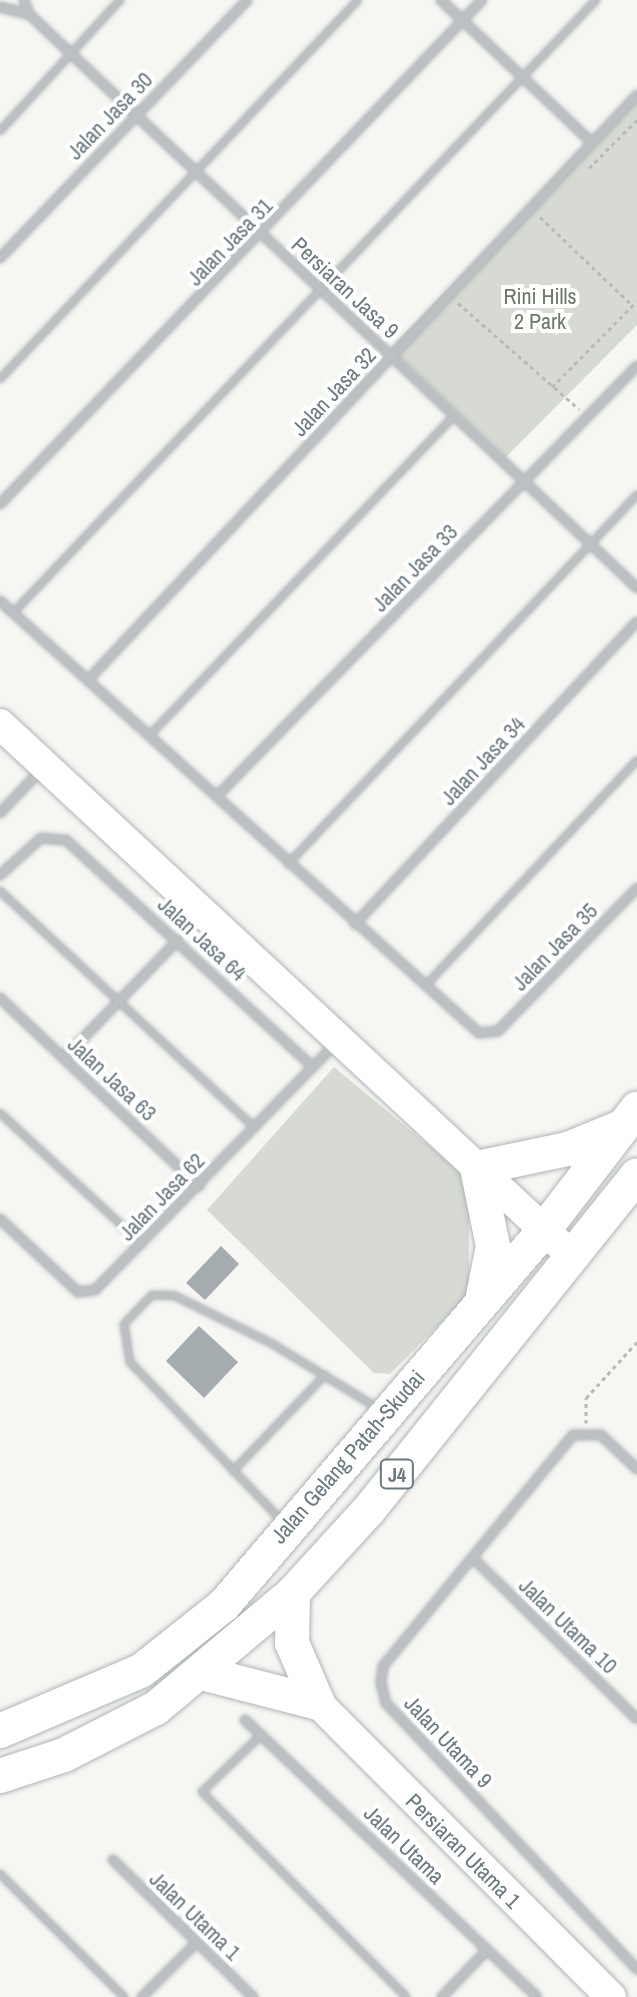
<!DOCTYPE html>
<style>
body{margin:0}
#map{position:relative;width:637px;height:1997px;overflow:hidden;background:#f6f6f3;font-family:"Archivo Narrow",sans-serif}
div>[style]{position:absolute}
.green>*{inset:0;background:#d7dad3}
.building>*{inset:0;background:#a4acaf}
.path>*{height:3px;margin-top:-1.5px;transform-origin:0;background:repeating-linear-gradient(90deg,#b6babb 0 4px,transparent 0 8px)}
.roads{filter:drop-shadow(0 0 2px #aeb5b7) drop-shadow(0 0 2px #aeb5b7)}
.lane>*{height:6px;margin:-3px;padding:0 3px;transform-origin:3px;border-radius:3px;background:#bcc0c2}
.street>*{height:8px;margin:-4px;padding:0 4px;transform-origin:4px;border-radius:4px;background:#bcc0c2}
.secondary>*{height:30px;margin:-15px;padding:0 15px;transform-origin:15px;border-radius:15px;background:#fff}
.primary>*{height:34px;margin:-17px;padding:0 17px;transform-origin:17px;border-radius:17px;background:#fff}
span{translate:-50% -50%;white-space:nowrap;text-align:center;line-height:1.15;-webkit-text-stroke:8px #fff;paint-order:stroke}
.shield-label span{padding:2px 6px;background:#fff;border:2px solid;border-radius:6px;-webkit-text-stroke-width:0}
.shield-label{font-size:20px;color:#697980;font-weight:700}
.street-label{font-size:22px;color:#697980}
.park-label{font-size:22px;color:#6d7967}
</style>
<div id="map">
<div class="green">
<i style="clip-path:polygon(637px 96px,637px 325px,506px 457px,390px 348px)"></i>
<i style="clip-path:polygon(334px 1067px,469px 1179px,469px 1294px,390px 1374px,374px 1373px,207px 1210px)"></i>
</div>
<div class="building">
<i style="clip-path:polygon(221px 1246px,239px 1264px,205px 1300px,186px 1283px)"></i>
<i style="clip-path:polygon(199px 1326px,238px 1362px,204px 1398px,166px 1361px)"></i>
</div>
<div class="path">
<i style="left:589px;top:168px;width:68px;rotate:-45deg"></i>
<i style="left:540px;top:217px;width:129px;rotate:43.7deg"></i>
<i style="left:458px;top:303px;width:161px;rotate:41.2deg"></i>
<i style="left:552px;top:387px;width:121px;rotate:-45.3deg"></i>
<i style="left:586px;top:1423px;width:25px;rotate:-90deg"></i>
<i style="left:586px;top:1398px;width:76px;rotate:-47.7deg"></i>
</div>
<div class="roads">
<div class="lane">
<i style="left:0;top:131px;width:178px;rotate:-47.5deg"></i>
<i style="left:0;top:379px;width:521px;rotate:-46.63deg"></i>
<i style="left:13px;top:613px;width:846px;rotate:-46.44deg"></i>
<i style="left:150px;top:735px;width:441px;rotate:-46.4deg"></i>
<i style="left:288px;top:864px;width:508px;rotate:-46.6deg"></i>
<i style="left:0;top:891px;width:348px;rotate:42.9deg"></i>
<i style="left:426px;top:985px;width:308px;rotate:-46.8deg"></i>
<i style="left:0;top:1113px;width:193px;rotate:42.7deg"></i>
<i style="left:233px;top:1471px;width:133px;rotate:-46.2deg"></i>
<i style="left:282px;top:1521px;width:220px;rotate:-133.7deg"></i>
<i style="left:130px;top:1362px;width:38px;rotate:-99deg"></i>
<i style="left:124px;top:1324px;width:40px;rotate:-46deg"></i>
<i style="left:152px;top:1295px;width:23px;rotate:2deg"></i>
<i style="left:175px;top:1296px;width:107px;rotate:26.1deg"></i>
<i style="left:271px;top:1343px;width:123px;rotate:31.4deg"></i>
<i style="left:262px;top:1734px;width:83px;rotate:136deg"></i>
<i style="left:202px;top:1792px;width:289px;rotate:45.1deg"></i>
<i style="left:0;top:1874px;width:175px;rotate:44.8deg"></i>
</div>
<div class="street">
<i style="left:24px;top:0;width:15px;rotate:70deg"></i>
<i style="left:29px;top:14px;width:836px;rotate:43.35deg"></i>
<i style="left:441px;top:0;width:208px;rotate:43.4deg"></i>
<i style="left:0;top:7px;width:30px;rotate:14deg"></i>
<i style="left:0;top:258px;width:357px;rotate:-46.2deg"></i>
<i style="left:0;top:504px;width:697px;rotate:-46.28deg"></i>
<i style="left:0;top:601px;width:645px;rotate:42.05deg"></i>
<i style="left:479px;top:1033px;width:19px;rotate:-6deg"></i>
<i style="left:498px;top:1031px;width:199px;rotate:-45.8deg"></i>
<i style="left:89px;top:679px;width:801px;rotate:-46.82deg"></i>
<i style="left:219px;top:794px;width:598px;rotate:-45.68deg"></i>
<i style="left:0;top:813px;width:59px;rotate:-46.4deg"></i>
<i style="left:0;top:875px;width:55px;rotate:-42.1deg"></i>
<i style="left:41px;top:838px;width:25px;rotate:5deg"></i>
<i style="left:66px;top:840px;width:334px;rotate:42.6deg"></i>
<i style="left:355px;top:924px;width:413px;rotate:-47deg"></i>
<i style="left:0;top:998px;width:274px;rotate:43.4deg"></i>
<i style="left:64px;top:1058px;width:164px;rotate:-46deg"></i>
<i style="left:0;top:1219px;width:107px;rotate:43.1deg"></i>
<i style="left:78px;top:1292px;width:17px;rotate:-7deg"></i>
<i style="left:95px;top:1290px;width:342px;rotate:-45.7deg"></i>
<i style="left:637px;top:1469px;width:50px;rotate:-136.6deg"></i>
<i style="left:601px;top:1435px;width:28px;rotate:180deg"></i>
<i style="left:573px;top:1435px;width:299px;rotate:129.4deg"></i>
<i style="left:383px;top:1666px;width:17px;rotate:97deg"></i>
<i style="left:381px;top:1683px;width:21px;rotate:76deg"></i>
<i style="left:386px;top:1703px;width:366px;rotate:46.7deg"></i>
<i style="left:474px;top:1559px;width:228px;rotate:44.5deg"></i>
<i style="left:245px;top:1720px;width:402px;rotate:43.5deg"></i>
<i style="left:113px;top:1860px;width:196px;rotate:44.4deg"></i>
<i style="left:142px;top:1997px;width:76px;rotate:-45deg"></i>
<i style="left:442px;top:1997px;width:65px;rotate:-46.2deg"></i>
</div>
<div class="secondary">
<i style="left:0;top:724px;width:778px;rotate:42.92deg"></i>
<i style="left:318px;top:1703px;width:415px;rotate:45.1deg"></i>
</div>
<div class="primary">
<i style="left:483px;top:1296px;width:51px;rotate:-78.7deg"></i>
<i style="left:493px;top:1246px;width:80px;rotate:-101.6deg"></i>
<i style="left:477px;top:1168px;width:93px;rotate:-11.8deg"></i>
<i style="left:568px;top:1149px;width:55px;rotate:-22.4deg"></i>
<i style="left:293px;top:1593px;width:50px;rotate:91.1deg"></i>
<i style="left:292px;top:1643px;width:65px;rotate:66.6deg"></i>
<i style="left:202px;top:1673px;width:120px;rotate:14.5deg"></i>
<i style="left:0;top:1731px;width:153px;rotate:-23.1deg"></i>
<i style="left:141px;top:1671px;width:106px;rotate:-38.5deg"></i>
<i style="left:224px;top:1605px;width:493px;rotate:-49.5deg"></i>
<i style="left:544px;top:1230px;width:153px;rotate:-52.5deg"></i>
<i style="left:0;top:1776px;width:67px;rotate:-18.2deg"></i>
<i style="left:64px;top:1755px;width:103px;rotate:-27.1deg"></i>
<i style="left:156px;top:1708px;width:179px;rotate:-40deg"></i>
<i style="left:293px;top:1593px;width:111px;rotate:-47.6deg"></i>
<i style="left:368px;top:1511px;width:430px;rotate:-51.3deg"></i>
</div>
</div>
<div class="shield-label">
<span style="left:397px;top:1474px">J4</span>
</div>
<div class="street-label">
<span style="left:110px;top:116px;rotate:-46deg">Jalan Jasa 30</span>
<span style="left:230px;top:242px;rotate:-46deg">Jalan Jasa 31</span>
<span style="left:345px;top:288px;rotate:43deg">Persiaran Jasa 9</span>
<span style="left:334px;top:392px;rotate:-47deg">Jalan Jasa 32</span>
<span style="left:415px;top:568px;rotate:-46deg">Jalan Jasa 33</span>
<span style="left:483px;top:761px;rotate:-47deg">Jalan Jasa 34</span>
<span style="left:202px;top:939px;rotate:43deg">Jalan Jasa 64</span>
<span style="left:555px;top:947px;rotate:-46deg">Jalan Jasa 35</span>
<span style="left:112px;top:1079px;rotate:43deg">Jalan Jasa 63</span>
<span style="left:162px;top:1197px;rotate:-46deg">Jalan Jasa 62</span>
<span style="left:348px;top:1457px;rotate:-49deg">Jalan Gelang Patah-Skudai</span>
<span style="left:568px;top:1626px;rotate:44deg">Jalan Utama 10</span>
<span style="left:448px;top:1742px;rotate:47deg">Jalan Utama 9</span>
<span style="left:404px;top:1845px;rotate:44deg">Jalan Utama</span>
<span style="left:463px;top:1851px;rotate:45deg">Persiaran Utama 1</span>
<span style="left:195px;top:1916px;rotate:44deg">Jalan Utama 1</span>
</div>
<div class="park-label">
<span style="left:540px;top:309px">Rini Hills<br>2 Park</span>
</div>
</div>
